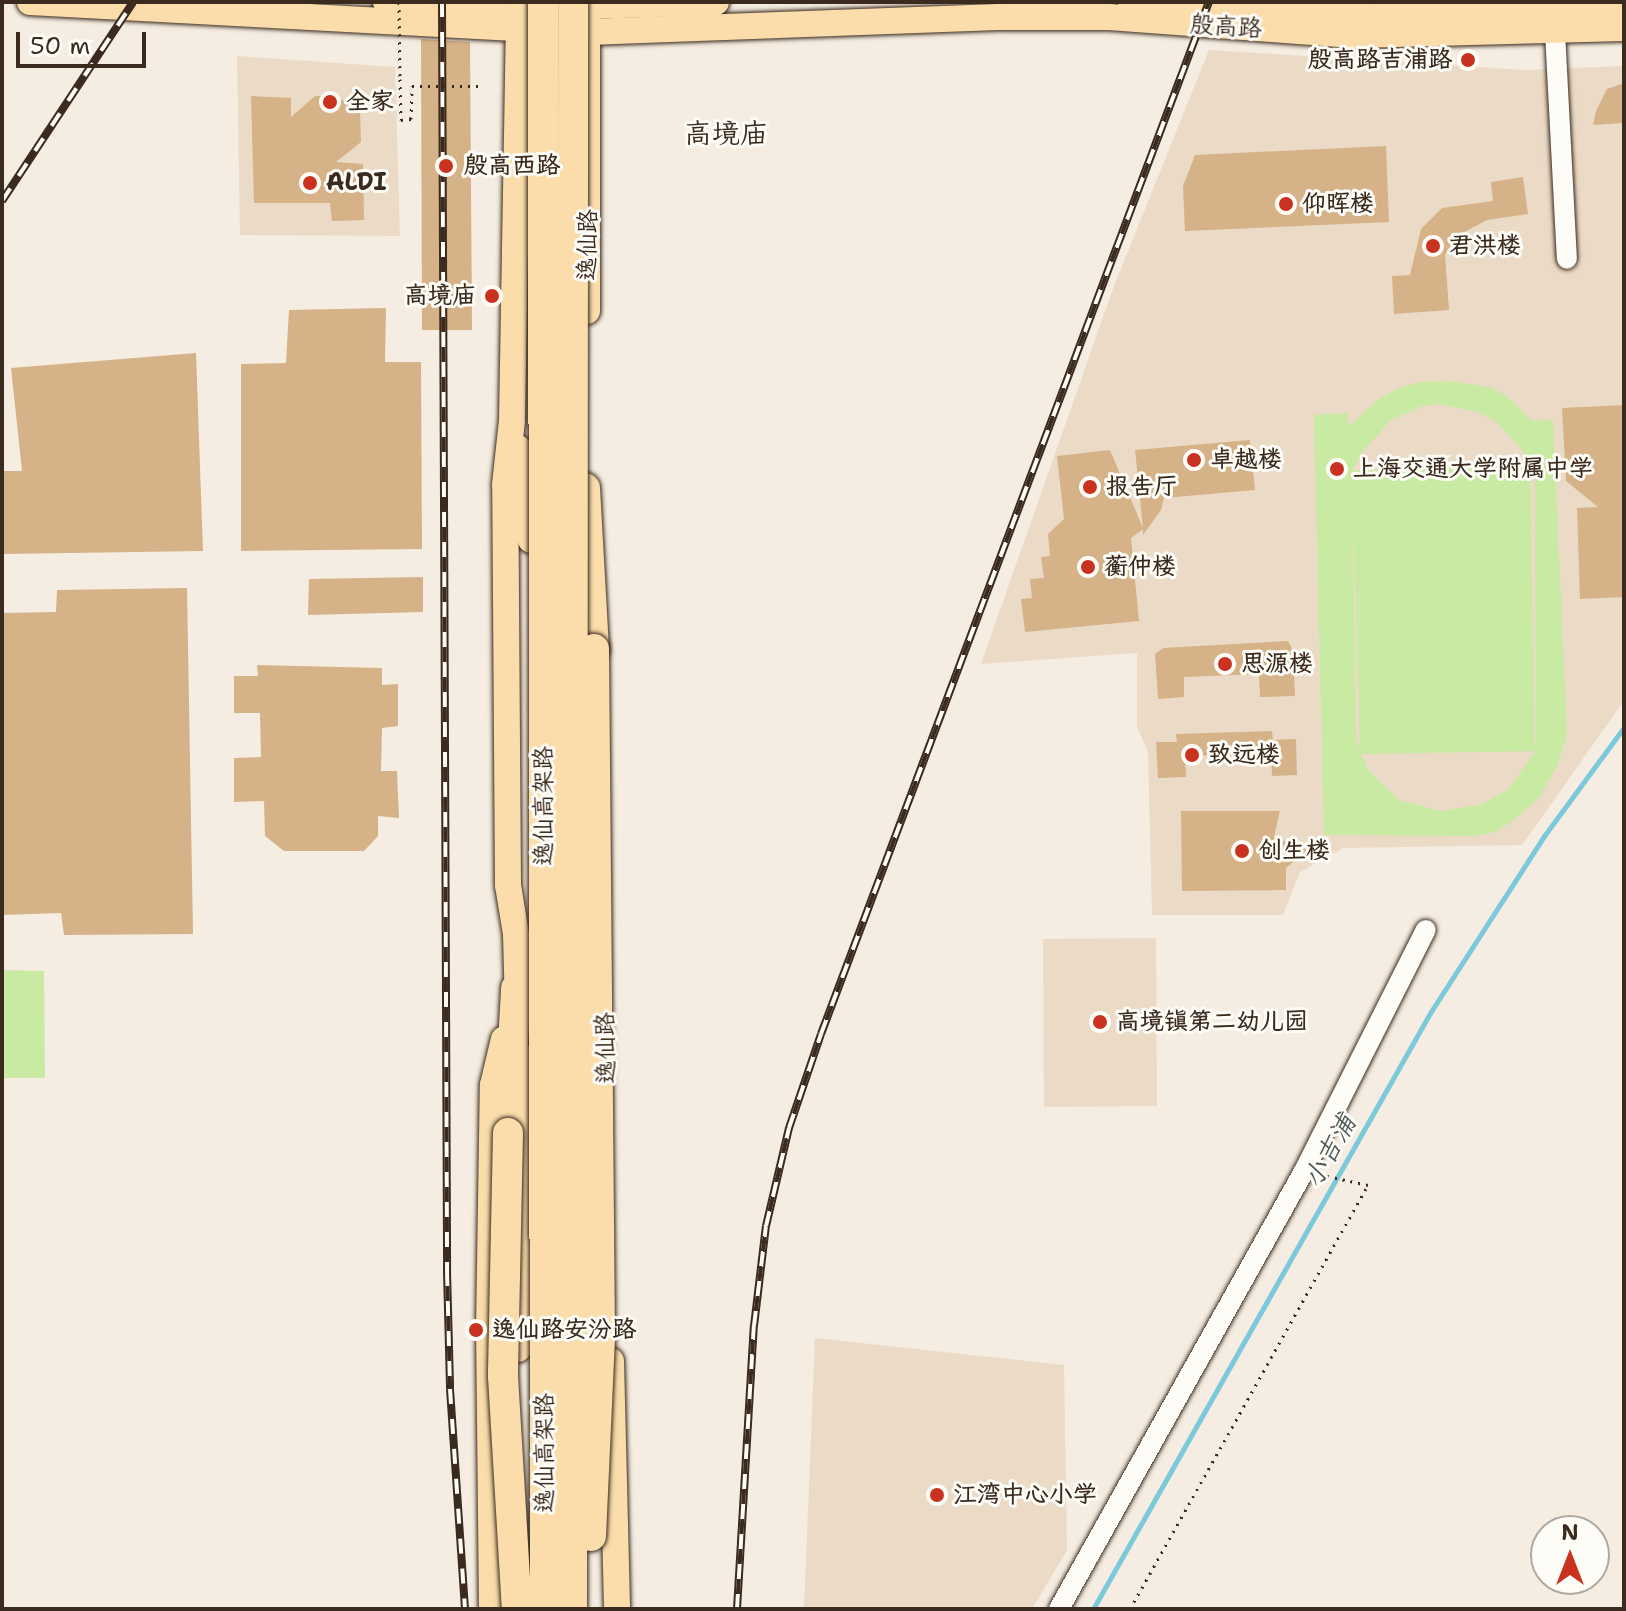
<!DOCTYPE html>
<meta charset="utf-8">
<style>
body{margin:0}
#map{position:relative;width:1626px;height:1611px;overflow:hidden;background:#f5ede1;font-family:"Shantell Sans","LXGW WenKai TC",sans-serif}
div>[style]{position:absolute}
.built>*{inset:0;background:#ebdbc6}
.green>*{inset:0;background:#c8eaa3}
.stream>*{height:5px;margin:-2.5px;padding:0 2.5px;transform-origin:2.5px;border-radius:2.5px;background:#7dc9dc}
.building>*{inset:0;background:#d5b287}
.path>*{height:3px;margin-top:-1.5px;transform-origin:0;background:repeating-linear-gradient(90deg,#3b2a1e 0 2px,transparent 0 8px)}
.roads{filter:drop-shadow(0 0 2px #3b2a1e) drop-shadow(0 0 2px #3b2a1e)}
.minor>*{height:20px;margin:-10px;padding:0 10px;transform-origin:10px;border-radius:10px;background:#fdfcf7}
.major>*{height:26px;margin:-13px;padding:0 13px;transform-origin:13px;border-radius:13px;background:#faddab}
.highway>*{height:30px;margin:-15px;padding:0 15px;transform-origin:15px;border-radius:15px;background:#faddab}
.rail>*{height:8px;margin-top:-4px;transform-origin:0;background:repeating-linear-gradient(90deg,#fdfcf7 0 15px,#3b2a1e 0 30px);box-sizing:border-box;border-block:2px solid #3b2a1e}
.path-bridge>*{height:3px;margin-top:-1.5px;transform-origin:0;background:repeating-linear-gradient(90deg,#3b2a1e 0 2px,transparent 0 8px)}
.bridges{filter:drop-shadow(0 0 2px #3b2a1e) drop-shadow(0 0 2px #3b2a1e)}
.highway-bridge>*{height:30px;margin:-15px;padding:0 15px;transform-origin:15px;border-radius:15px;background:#faddab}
.dots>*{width:22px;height:22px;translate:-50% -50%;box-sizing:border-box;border:4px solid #fdfcf7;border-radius:50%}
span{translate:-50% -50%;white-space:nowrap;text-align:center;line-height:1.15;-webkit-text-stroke:6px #fdfcf7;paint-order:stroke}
.street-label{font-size:24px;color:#3b2a1e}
.poi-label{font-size:24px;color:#3b2a1e;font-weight:700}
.right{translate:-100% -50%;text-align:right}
.left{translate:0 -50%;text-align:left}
.water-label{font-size:26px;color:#4f5a57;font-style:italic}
.quarter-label{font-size:28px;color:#3b2a1e}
.frame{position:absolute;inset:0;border:4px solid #3b2a1e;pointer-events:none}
.north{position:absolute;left:1530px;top:1515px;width:80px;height:80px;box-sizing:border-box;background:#fdfcf7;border:2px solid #afa8a0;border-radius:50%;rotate:0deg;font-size:22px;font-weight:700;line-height:32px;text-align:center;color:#3b2a1e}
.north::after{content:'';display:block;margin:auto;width:28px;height:36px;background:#c8321e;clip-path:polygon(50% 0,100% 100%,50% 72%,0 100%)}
.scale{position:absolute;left:16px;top:32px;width:130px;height:36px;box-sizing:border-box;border:4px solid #3b2a1e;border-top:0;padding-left:10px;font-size:24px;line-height:28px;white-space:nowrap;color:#3b2a1e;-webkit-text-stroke:6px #fdfcf7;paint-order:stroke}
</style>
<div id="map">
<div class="built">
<i style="clip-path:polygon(1209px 50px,1524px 70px,1624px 66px,1624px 701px,1522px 845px,1343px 848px,1300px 872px,1283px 915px,1152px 915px,1148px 752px,1137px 727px,1137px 653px,981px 664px,1114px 286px)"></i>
<i style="clip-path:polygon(237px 56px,395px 67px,400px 236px,240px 235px)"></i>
<i style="clip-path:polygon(1156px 938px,1157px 1106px,1044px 1107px,1043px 939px)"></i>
<i style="clip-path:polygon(815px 1338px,1064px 1365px,1067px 1550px,1032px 1609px,804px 1609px)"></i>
</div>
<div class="green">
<i style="clip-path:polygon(evenodd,1446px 381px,1490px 387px,1508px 397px,1532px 421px,1553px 420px,1567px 734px,1559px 762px,1539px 798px,1510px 823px,1495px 832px,1476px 836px,1324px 835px,1314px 415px,1347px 413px,1348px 427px,1378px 400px,1397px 389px,1421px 382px,1446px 381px,1439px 404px,1478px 412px,1495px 421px,1521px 448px,1530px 463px,1352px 471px,1364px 450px,1390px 421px,1422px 406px,1439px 404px,1446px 381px,1530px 467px,1535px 479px,1536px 749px,1535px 748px,1530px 467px,1446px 381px,1353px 542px,1354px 542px,1360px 750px,1356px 739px,1353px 542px,1446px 381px,1535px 751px,1508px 790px,1480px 805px,1441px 811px,1399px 800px,1368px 770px,1361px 754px,1535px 751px)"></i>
<i style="clip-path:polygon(2px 970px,44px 971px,45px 1078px,2px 1078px)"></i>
</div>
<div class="stream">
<i style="left:1093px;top:1609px;width:685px;rotate:-60.51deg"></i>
<i style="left:1430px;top:1013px;width:211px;rotate:-57.2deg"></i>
<i style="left:1544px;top:836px;width:135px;rotate:-53.7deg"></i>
</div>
<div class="building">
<i style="clip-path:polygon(421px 39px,470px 42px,472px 330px,422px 330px)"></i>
<i style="clip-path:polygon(1624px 83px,1624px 123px,1593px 125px,1596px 111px,1607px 89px)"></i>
<i style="clip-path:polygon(251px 96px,291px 98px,291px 117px,315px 96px,335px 96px,360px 110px,361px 142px,336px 162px,363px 164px,364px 220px,332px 221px,330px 203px,254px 203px)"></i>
<i style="clip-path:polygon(1386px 146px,1389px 222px,1185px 231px,1183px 186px,1195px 155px)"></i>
<i style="clip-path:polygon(1523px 177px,1528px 214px,1487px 220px,1455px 237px,1445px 255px,1449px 310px,1394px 314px,1392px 276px,1410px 275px,1421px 229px,1442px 208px,1493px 201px,1491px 182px)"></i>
<i style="clip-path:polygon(386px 308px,385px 362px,421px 362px,422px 549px,241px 551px,241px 364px,286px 363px,289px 310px)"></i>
<i style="clip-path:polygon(196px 353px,203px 551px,2px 554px,2px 471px,22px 471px,11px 368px)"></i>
<i style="clip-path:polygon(1624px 405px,1624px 597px,1580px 599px,1577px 508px,1598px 507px,1566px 481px,1562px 408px)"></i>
<i style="clip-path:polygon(1250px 440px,1255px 490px,1164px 498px,1161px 510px,1143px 535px,1143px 529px,1131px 538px,1139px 621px,1025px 632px,1021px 599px,1032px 598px,1030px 579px,1044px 578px,1041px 557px,1050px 556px,1048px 534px,1064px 519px,1057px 456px,1110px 450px,1143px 528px,1135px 450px)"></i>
<i style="clip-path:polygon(423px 577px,423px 612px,308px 615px,309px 579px)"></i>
<i style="clip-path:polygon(187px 588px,193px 934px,64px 935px,61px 913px,2px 915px,2px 613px,56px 612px,57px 590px)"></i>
<i style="clip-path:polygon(1288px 641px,1293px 650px,1295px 696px,1260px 697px,1259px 674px,1184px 677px,1184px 697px,1158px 699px,1155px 654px,1163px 648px)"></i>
<i style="clip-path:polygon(257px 665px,382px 668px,382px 685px,398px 684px,398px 726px,382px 728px,381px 771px,397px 771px,399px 818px,378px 816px,378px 836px,364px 851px,284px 851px,265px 836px,264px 801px,234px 802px,234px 758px,261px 757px,260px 713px,234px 713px,234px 676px,258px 676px)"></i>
<i style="clip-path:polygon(1272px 731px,1273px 740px,1296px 739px,1297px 775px,1272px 776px,1271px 754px,1185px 756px,1186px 777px,1158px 778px,1156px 742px,1177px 742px,1176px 734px)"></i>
<i style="clip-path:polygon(1181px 811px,1280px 811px,1274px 837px,1308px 850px,1286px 868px,1286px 890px,1182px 891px)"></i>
</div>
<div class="path">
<i style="left:400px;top:79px;width:41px;rotate:88.6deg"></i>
<i style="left:401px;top:120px;width:10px;rotate:-6deg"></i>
<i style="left:411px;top:119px;width:33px;rotate:-88deg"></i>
<i style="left:412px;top:86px;width:67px"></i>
<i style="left:1130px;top:1609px;width:486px;rotate:-60.7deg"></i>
<i style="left:1368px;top:1185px;width:46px;rotate:-167.5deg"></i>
</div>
<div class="roads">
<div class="minor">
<i style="left:1555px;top:32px;width:227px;rotate:87deg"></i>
<i style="left:1059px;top:1609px;width:502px;rotate:-60.78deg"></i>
<i style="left:1304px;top:1171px;width:270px;rotate:-63.2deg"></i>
</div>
<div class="major">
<i style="left:30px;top:2px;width:559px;rotate:3.08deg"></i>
<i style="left:588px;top:32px;width:417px;rotate:-2.1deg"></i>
<i style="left:1005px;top:17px;width:104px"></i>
<i style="left:1109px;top:17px;width:248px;rotate:4.2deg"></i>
<i style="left:1356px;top:35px;width:268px;rotate:-1.5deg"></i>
<i style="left:386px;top:2px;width:133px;rotate:2.6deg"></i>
<i style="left:519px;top:8px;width:197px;rotate:-1.7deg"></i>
<i style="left:1131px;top:2px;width:252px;rotate:3.2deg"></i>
<i style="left:1383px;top:16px;width:241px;rotate:-2.1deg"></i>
<i style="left:587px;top:18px;width:293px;rotate:90deg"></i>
<i style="left:518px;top:448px;width:65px;rotate:79.4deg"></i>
<i style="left:530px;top:512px;width:28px;rotate:88deg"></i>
<i style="left:518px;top:1006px;width:72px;rotate:-91.6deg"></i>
<i style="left:516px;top:934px;width:50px;rotate:-99.3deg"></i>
<i style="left:508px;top:885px;width:400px;rotate:-90.4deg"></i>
<i style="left:505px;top:485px;width:64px;rotate:-83.8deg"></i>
<i style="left:512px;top:421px;width:419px;rotate:-89deg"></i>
<i style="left:518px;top:1349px;width:265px;rotate:-88.3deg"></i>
<i style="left:526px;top:1084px;width:27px;rotate:-96deg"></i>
<i style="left:611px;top:1361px;width:248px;rotate:88.6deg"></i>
<i style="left:492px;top:1609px;width:279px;rotate:-90.6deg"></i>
<i style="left:489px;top:1330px;width:245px;rotate:-89.1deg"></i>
<i style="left:493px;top:1085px;width:47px;rotate:-76.6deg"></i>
</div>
<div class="highway">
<i style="left:585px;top:488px;width:161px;rotate:86.8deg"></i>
<i style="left:508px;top:1133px;width:145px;rotate:-86.8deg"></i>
</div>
</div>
<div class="rail">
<i style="left:442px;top:2px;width:1269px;rotate:89.77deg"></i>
<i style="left:447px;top:1271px;width:118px;rotate:88.5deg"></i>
<i style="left:450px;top:1389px;width:221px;rotate:86.1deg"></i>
<i style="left:2px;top:201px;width:238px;rotate:-56.6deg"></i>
<i style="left:737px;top:1609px;width:284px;rotate:-86.6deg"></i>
<i style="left:754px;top:1326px;width:101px;rotate:-83.2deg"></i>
<i style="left:766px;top:1226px;width:101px;rotate:-76.8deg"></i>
<i style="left:789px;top:1128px;width:99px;rotate:-71.2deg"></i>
<i style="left:821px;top:1034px;width:1103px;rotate:-69.4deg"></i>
</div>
<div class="path-bridge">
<i style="left:399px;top:2px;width:77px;rotate:89.3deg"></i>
</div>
<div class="bridges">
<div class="highway-bridge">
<i style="left:543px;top:2px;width:1607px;rotate:89.93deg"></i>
<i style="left:508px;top:1133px;width:243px;rotate:91.2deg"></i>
<i style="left:503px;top:1376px;width:233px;rotate:86.6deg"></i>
<i style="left:591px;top:1536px;width:199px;rotate:-87.4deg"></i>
<i style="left:600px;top:1337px;width:688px;rotate:-90.5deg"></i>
<i style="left:572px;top:1609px;width:1607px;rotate:-89.96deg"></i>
</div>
</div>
<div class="dots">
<i style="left:1468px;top:60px;background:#c8321e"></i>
<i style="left:330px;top:102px;background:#c8321e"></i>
<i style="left:446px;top:166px;background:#c8321e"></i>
<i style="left:310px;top:183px;background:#c8321e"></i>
<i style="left:1286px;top:204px;background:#c8321e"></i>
<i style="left:1433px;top:246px;background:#c8321e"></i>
<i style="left:492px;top:296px;background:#c8321e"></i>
<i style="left:1194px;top:460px;background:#c8321e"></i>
<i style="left:1337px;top:469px;background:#c8321e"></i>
<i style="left:1090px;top:487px;background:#c8321e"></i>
<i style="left:1088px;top:567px;background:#c8321e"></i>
<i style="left:1225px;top:664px;background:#c8321e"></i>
<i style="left:1192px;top:755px;background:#c8321e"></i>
<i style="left:1242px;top:851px;background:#c8321e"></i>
<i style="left:1100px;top:1022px;background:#c8321e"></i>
<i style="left:476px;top:1330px;background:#c8321e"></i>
<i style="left:937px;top:1495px;background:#c8321e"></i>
</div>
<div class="street-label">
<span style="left:1226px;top:27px;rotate:4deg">殷高路</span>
<span style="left:588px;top:245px;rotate:-89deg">逸仙路</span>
<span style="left:544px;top:806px;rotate:-90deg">逸仙高架路</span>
<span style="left:606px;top:1048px;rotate:-91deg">逸仙路</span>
<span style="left:545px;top:1453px;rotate:-90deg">逸仙高架路</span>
</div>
<div class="poi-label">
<span class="right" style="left:1452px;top:60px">殷高路吉浦路</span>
<span class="left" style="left:346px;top:102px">全家</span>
<span class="left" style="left:464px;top:166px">殷高西路</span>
<span class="left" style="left:326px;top:183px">ALDI</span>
<span class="left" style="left:1302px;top:204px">仰晖楼</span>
<span class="left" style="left:1449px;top:246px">君洪楼</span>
<span class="right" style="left:476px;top:296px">高境庙</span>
<span class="left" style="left:1210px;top:460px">卓越楼</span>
<span class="left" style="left:1353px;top:469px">上海交通大学附属中学</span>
<span class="left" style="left:1106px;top:487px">报告厅</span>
<span class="left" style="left:1104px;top:567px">蘅仲楼</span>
<span class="left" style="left:1241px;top:664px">思源楼</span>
<span class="left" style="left:1208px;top:755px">致远楼</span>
<span class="left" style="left:1258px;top:851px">创生楼</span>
<span class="left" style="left:1116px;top:1022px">高境镇第二幼儿园</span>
<span class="left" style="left:492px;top:1330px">逸仙路安汾路</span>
<span class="left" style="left:953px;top:1495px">江湾中心小学</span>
</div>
<div class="water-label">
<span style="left:1329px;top:1151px;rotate:-61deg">小吉浦</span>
</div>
<div class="quarter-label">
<span style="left:726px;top:133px">高境庙</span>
</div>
<div class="frame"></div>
<div class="north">N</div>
<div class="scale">50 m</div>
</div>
